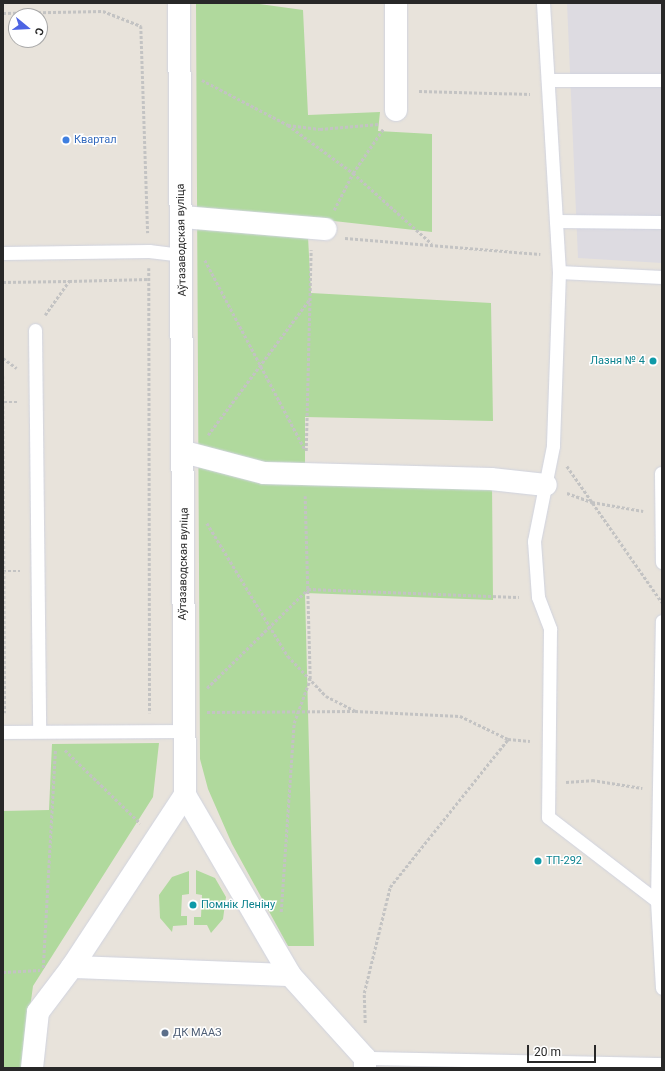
<!DOCTYPE html>
<meta charset="utf-8">
<style>
body{margin:0}
#map{position:relative;width:665px;height:1071px;overflow:hidden;background:#e8e3db;font-family:Roboto,sans-serif}
div>[style]{position:absolute}
.industrial>*{inset:0;background:#dddbe1}
.green>*{inset:0;background:#b0d99d}
.path>*{height:2.5px;margin-top:-1.25px;transform-origin:0;background:repeating-linear-gradient(90deg,#c3c3c3 0 3px,transparent 0 5px)}
.roads{filter:drop-shadow(0 0 1px #d0d3df) drop-shadow(0 0 1px #d0d3df)}
.service>*{height:13px;margin:-6.5px;padding:0 6.5px;transform-origin:6.5px;border-radius:6.5px;background:#fff}
.minor>*{height:22px;margin:-11px;padding:0 11px;transform-origin:11px;border-radius:11px;background:#fff}
.dots>*{width:11px;height:11px;translate:-50% -50%;box-sizing:border-box;border:2px solid #fff;border-radius:50%}
span{translate:-50% -50%;white-space:nowrap;text-align:center;line-height:1.15;-webkit-text-stroke:3px #fff;paint-order:stroke}
.shop-label{font-size:11px;color:#366cbe}
.left{translate:0 -50%;text-align:left}
.street-label{font-size:11px;color:#282828}
.culture-label{font-size:11px;color:#0d838f}
.right{translate:-100% -50%;text-align:right}
.service-label{font-size:11px;color:#4e5e75}
.frame{position:absolute;inset:0;border:4px solid #282828;pointer-events:none}
.north{position:absolute;left:8px;top:8px;width:40px;height:40px;box-sizing:border-box;background:#fff;border:1px solid #a9a9a9;border-radius:50%;rotate:108deg;font-size:11px;font-weight:700;line-height:16px;text-align:center;color:#282828}
.north::after{content:'';display:block;margin:auto;width:14px;height:18px;background:#4d64e3;clip-path:polygon(50% 0,100% 100%,50% 72%,0 100%)}
.scale{position:absolute;left:527px;top:1045px;width:69px;height:18px;box-sizing:border-box;border:2px solid #282828;border-top:0;padding-left:5px;font-size:12px;line-height:14px;white-space:nowrap;color:#282828;-webkit-text-stroke:3px #fff;paint-order:stroke}
</style>
<div id="map">
<div class="industrial">
<i style="clip-path:polygon(567px 3px,662px 3px,662px 263px,578px 258px)"></i>
</div>
<div class="green">
<i style="clip-path:polygon(196px 3px,253px 3px,303px 10px,308px 115px,380px 112px,378px 131px,432px 134px,432px 232px,307px 218px,311px 293px,491px 303px,493px 421px,305px 417px,305px 481px,492px 483px,493px 600px,305px 593px,314px 946px,288px 946px,232px 844px,208px 789px,200px 759px)"></i>
<i style="clip-path:polygon(159px 743px,153px 797px,33px 986px,22px 1068px,3px 1068px,3px 811px,49px 810px,52px 744px)"></i>
<i style="clip-path:polygon(196px 870px,215px 878px,226px 897px,223px 919px,211px 933px,207px 925px,194px 925px,194px 917px,201px 917px,202px 895px,196px 894px)"></i>
<i style="clip-path:polygon(189px 871px,189px 894px,182px 895px,181px 916px,187px 916px,187px 925px,173px 926px,172px 932px,160px 918px,159px 895px,172px 877px)"></i>
</div>
<div class="path">
<i style="left:3px;top:13px;width:100px;rotate:-1.1deg"></i>
<i style="left:103px;top:11px;width:41px;rotate:21.5deg"></i>
<i style="left:141px;top:26px;width:207px;rotate:88.1deg"></i>
<i style="left:202px;top:80px;width:97px;rotate:27.6deg"></i>
<i style="left:288px;top:125px;width:32px;rotate:7deg"></i>
<i style="left:320px;top:129px;width:59px;rotate:-4.8deg"></i>
<i style="left:419px;top:91px;width:111px;rotate:1.5deg"></i>
<i style="left:288px;top:125px;width:81px;rotate:36.4deg"></i>
<i style="left:353px;top:173px;width:106px;rotate:41.9deg"></i>
<i style="left:334px;top:210px;width:42px;rotate:-62.8deg"></i>
<i style="left:353px;top:173px;width:53px;rotate:-55.7deg"></i>
<i style="left:345px;top:238px;width:196px;rotate:4.7deg"></i>
<i style="left:205px;top:260px;width:215px;rotate:62.2deg"></i>
<i style="left:149px;top:268px;width:445px;rotate:89.9deg"></i>
<i style="left:3px;top:282px;width:66px;rotate:-0.9deg"></i>
<i style="left:45px;top:315px;width:42px;rotate:-54.8deg"></i>
<i style="left:69px;top:281px;width:80px;rotate:-1.4deg"></i>
<i style="left:3px;top:358px;width:17px;rotate:36deg"></i>
<i style="left:3px;top:376px;width:337px;rotate:89.7deg"></i>
<i style="left:4px;top:402px;width:15px"></i>
<i style="left:208px;top:435px;width:169px;rotate:-53.2deg"></i>
<i style="left:306px;top:451px;width:201px;rotate:-88.6deg"></i>
<i style="left:567px;top:466px;width:166px;rotate:55.1deg"></i>
<i style="left:567px;top:493px;width:27px;rotate:20deg"></i>
<i style="left:592px;top:502px;width:52px;rotate:10deg"></i>
<i style="left:207px;top:523px;width:156px;rotate:58.7deg"></i>
<i style="left:288px;top:656px;width:55px;rotate:46.5deg"></i>
<i style="left:326px;top:696px;width:33px;rotate:27deg"></i>
<i style="left:355px;top:711px;width:105px;rotate:2.7deg"></i>
<i style="left:460px;top:716px;width:53px;rotate:25.6deg"></i>
<i style="left:508px;top:739px;width:22px;rotate:5deg"></i>
<i style="left:3px;top:571px;width:17px"></i>
<i style="left:207px;top:688px;width:141px;rotate:-44.4deg"></i>
<i style="left:308px;top:589px;width:211px;rotate:2.2deg"></i>
<i style="left:207px;top:712px;width:147px;rotate:-0.4deg"></i>
<i style="left:65px;top:750px;width:105px;rotate:44.2deg"></i>
<i style="left:566px;top:782px;width:26px;rotate:-4deg"></i>
<i style="left:592px;top:780px;width:51px;rotate:9.1deg"></i>
<i style="left:281px;top:912px;width:189px;rotate:-86.1deg"></i>
<i style="left:294px;top:723px;width:47px;rotate:-70deg"></i>
<i style="left:310px;top:679px;width:183px;rotate:-91.6deg"></i>
<i style="left:43px;top:968px;width:218px;rotate:-86.8deg"></i>
<i style="left:3px;top:972px;width:37px;rotate:-3deg"></i>
<i style="left:365px;top:1023px;width:30px;rotate:-92deg"></i>
<i style="left:364px;top:993px;width:109px;rotate:-76.2deg"></i>
<i style="left:390px;top:887px;width:189px;rotate:-51.4deg"></i>
</div>
<div class="roads">
<div class="service">
<i style="left:543px;top:3px;width:269px;rotate:86.6deg"></i>
<i style="left:559px;top:272px;width:174px;rotate:92deg"></i>
<i style="left:553px;top:446px;width:97px;rotate:101.3deg"></i>
<i style="left:534px;top:541px;width:56px;rotate:85.9deg"></i>
<i style="left:538px;top:597px;width:34px;rotate:69deg"></i>
<i style="left:550px;top:629px;width:188px;rotate:90.6deg"></i>
<i style="left:548px;top:817px;width:138px;rotate:37.6deg"></i>
<i style="left:657px;top:901px;width:87px;rotate:86.7deg"></i>
<i style="left:548px;top:80px;width:114px"></i>
<i style="left:556px;top:221px;width:106px;rotate:0.5deg"></i>
<i style="left:3px;top:253px;width:146px;rotate:-0.8deg"></i>
<i style="left:149px;top:251px;width:34px;rotate:7deg"></i>
<i style="left:559px;top:272px;width:103px;rotate:2.8deg"></i>
<i style="left:35px;top:330px;width:401px;rotate:89.4deg"></i>
<i style="left:661px;top:473px;width:89px;rotate:89.4deg"></i>
<i style="left:3px;top:732px;width:179px;rotate:-0.3deg"></i>
<i style="left:657px;top:901px;width:280px;rotate:-89deg"></i>
<i style="left:365px;top:1058px;width:297px;rotate:1.2deg"></i>
</div>
<div class="minor">
<i style="left:179px;top:3px;width:792px;rotate:89.57deg"></i>
<i style="left:185px;top:795px;width:208px;rotate:59.7deg"></i>
<i style="left:290px;top:975px;width:112px;rotate:47.9deg"></i>
<i style="left:365px;top:1058px;width:10px;rotate:90deg"></i>
<i style="left:396px;top:3px;width:107px;rotate:90deg"></i>
<i style="left:182px;top:217px;width:144px;rotate:4.8deg"></i>
<i style="left:184px;top:452px;width:83px;rotate:14.7deg"></i>
<i style="left:264px;top:473px;width:227px;rotate:1.5deg"></i>
<i style="left:491px;top:479px;width:55px;rotate:6.2deg"></i>
<i style="left:72px;top:967px;width:218px;rotate:2.1deg"></i>
<i style="left:32px;top:1068px;width:56px;rotate:-83.9deg"></i>
<i style="left:38px;top:1012px;width:56px;rotate:-52.9deg"></i>
<i style="left:72px;top:967px;width:206px;rotate:-56.7deg"></i>
</div>
</div>
<div class="dots">
<i style="left:66px;top:140px;background:#3f7fe0"></i>
<i style="left:653px;top:361px;background:#0f9aa8"></i>
<i style="left:538px;top:861px;background:#0f9aa8"></i>
<i style="left:193px;top:905px;background:#0f9aa8"></i>
<i style="left:165px;top:1033px;background:#5c6f8a"></i>
</div>
<div class="shop-label">
<span class="left" style="left:74px;top:140px">Квартал</span>
</div>
<div class="street-label">
<span style="left:182px;top:240px;rotate:-91deg">Аўтазаводская вуліца</span>
<span style="left:184px;top:564px;rotate:-89deg">Аўтазаводская вуліца</span>
</div>
<div class="culture-label">
<span class="right" style="left:645px;top:361px">Лазня № 4</span>
<span class="left" style="left:546px;top:861px">ТП-292</span>
<span class="left" style="left:201px;top:905px">Помнік Леніну</span>
</div>
<div class="service-label">
<span class="left" style="left:173px;top:1033px">ДК МААЗ</span>
</div>
<div class="frame"></div>
<div class="north">С</div>
<div class="scale">20 m</div>
</div>
